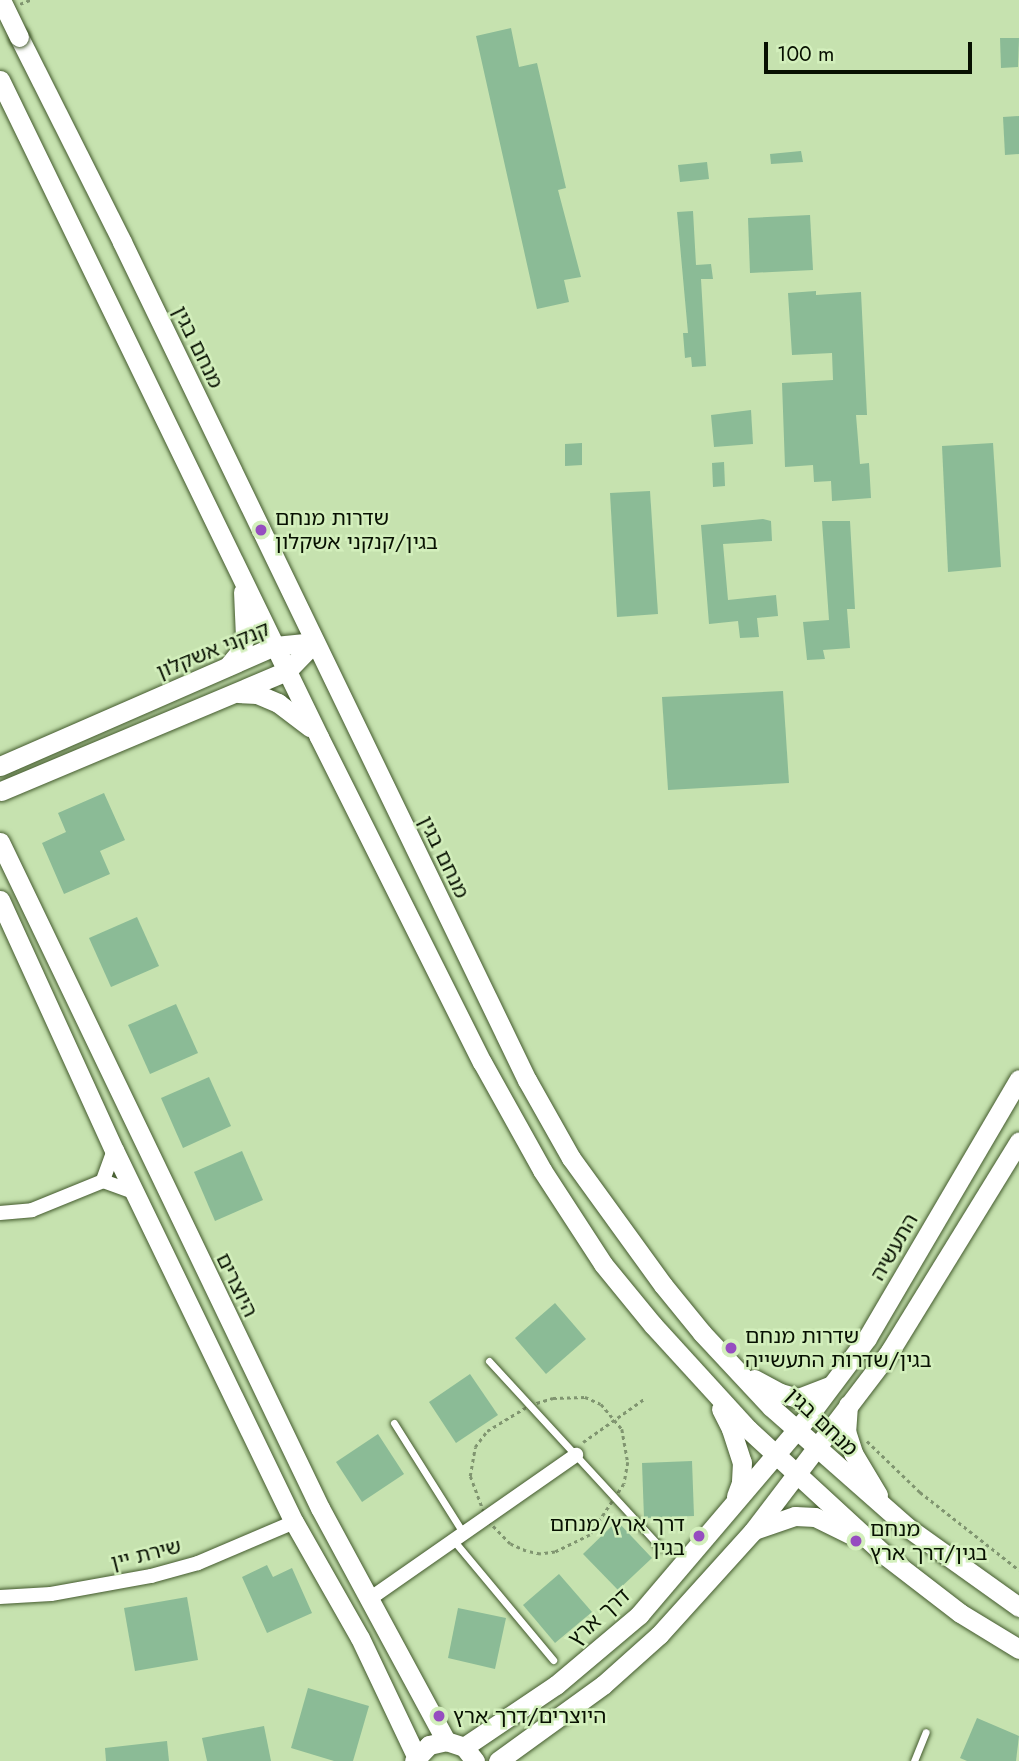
<!DOCTYPE html>
<meta charset="utf-8">
<style>
body{margin:0}
#map{position:relative;width:1019px;height:1761px;overflow:hidden;background:#c6e2af;font-family:Jost,"Noto Sans Hebrew",sans-serif}
div>[style]{position:absolute}
.building>*{inset:0;background:#8bbb96}
.path>*{height:2.5px;margin-top:-1.25px;transform-origin:0;background:repeating-linear-gradient(90deg,#809570 0 3.5px,transparent 0 7px)}
.roads{filter:drop-shadow(0 0 2px #435a2d) drop-shadow(0 0 2px #435a2d)}
.lane>*{height:7px;margin:-3.5px;padding:0 3.5px;transform-origin:3.5px;border-radius:3.5px;background:#fff}
.street>*{height:14px;margin:-7px;padding:0 7px;transform-origin:7px;border-radius:7px;background:#fff}
.secondary>*{height:19px;margin:-9.5px;padding:0 9.5px;transform-origin:9.5px;border-radius:9.5px;background:#fff}
.bridges{filter:drop-shadow(0 0 2px #435a2d) drop-shadow(0 0 2px #435a2d)}
.secondary-bridge>*{height:19px;margin:-9.5px;padding:0 9.5px;transform-origin:9.5px;border-radius:9.5px;background:#fff}
.dots>*{width:19px;height:19px;translate:-50% -50%;box-sizing:border-box;border:4px solid #d3efbc;border-radius:50%}
span{translate:-50% -50%;white-space:nowrap;text-align:center;line-height:1.15;-webkit-text-stroke:5px #d3efbc;paint-order:stroke}
.street-label{font-size:21px;color:#071001}
.poi-label{font-size:21px;color:#071001}
.left{translate:0 -50%;text-align:left}
.right{translate:-100% -50%;text-align:right}
.scale{position:absolute;left:764px;top:42px;width:208px;height:32px;box-sizing:border-box;border:4px solid #071001;border-top:0;padding-left:9px;font-size:21px;line-height:24px;white-space:nowrap;color:#071001;-webkit-text-stroke:5px #d3efbc;paint-order:stroke}
</style>
<div id="map">
<div class="building">
<i style="clip-path:polygon(511px 28px,519px 67px,537px 63px,566px 188px,558px 190px,581px 277px,564px 280px,569px 302px,537px 309px,476px 36px)"></i>
<i style="clip-path:polygon(1000px 38px,1019px 38px,1018px 67px,1001px 68px)"></i>
<i style="clip-path:polygon(1019px 116px,1019px 154px,1005px 155px,1003px 117px)"></i>
<i style="clip-path:polygon(801px 151px,803px 162px,771px 164px,770px 154px)"></i>
<i style="clip-path:polygon(707px 162px,709px 179px,680px 182px,678px 165px)"></i>
<i style="clip-path:polygon(693px 211px,696px 265px,711px 264px,713px 279px,701px 279px,706px 366px,692px 367px,691px 357px,685px 358px,683px 333px,688px 333px,677px 212px)"></i>
<i style="clip-path:polygon(810px 215px,813px 270px,750px 273px,748px 218px)"></i>
<i style="clip-path:polygon(816px 291px,816px 295px,861px 292px,867px 415px,856px 415px,860px 464px,869px 463px,871px 498px,832px 501px,831px 481px,814px 482px,813px 465px,785px 467px,782px 383px,833px 380px,832px 353px,792px 355px,788px 293px)"></i>
<i style="clip-path:polygon(751px 410px,753px 444px,714px 447px,711px 415px)"></i>
<i style="clip-path:polygon(582px 443px,582px 465px,565px 466px,565px 444px)"></i>
<i style="clip-path:polygon(993px 443px,1001px 567px,948px 572px,942px 446px)"></i>
<i style="clip-path:polygon(724px 462px,725px 486px,713px 487px,712px 463px)"></i>
<i style="clip-path:polygon(650px 491px,658px 614px,617px 617px,610px 493px)"></i>
<i style="clip-path:polygon(763px 519px,771px 521px,772px 541px,723px 544px,728px 600px,776px 595px,778px 616px,757px 618px,759px 637px,740px 638px,738px 621px,709px 624px,701px 525px)"></i>
<i style="clip-path:polygon(822px 521px,850px 521px,855px 609px,847px 609px,850px 648px,823px 650px,825px 659px,807px 660px,803px 622px,829px 620px)"></i>
<i style="clip-path:polygon(783px 691px,789px 783px,668px 790px,662px 697px)"></i>
<i style="clip-path:polygon(104px 793px,125px 840px,100px 851px,110px 874px,64px 894px,42px 843px,66px 832px,58px 813px)"></i>
<i style="clip-path:polygon(137px 917px,159px 966px,111px 987px,89px 938px)"></i>
<i style="clip-path:polygon(176px 1004px,198px 1053px,150px 1074px,128px 1025px)"></i>
<i style="clip-path:polygon(209px 1077px,231px 1126px,183px 1148px,161px 1098px)"></i>
<i style="clip-path:polygon(242px 1151px,263px 1200px,215px 1221px,194px 1172px)"></i>
<i style="clip-path:polygon(555px 1303px,586px 1339px,546px 1374px,515px 1338px)"></i>
<i style="clip-path:polygon(470px 1374px,498px 1415px,456px 1443px,429px 1402px)"></i>
<i style="clip-path:polygon(378px 1434px,404px 1474px,362px 1502px,336px 1462px)"></i>
<i style="clip-path:polygon(692px 1461px,694px 1516px,644px 1518px,642px 1463px)"></i>
<i style="clip-path:polygon(617px 1521px,652px 1558px,618px 1590px,583px 1554px)"></i>
<i style="clip-path:polygon(267px 1565px,273px 1577px,292px 1568px,312px 1613px,267px 1633px,242px 1577px)"></i>
<i style="clip-path:polygon(559px 1574px,592px 1612px,555px 1643px,523px 1605px)"></i>
<i style="clip-path:polygon(187px 1597px,198px 1660px,135px 1671px,124px 1608px)"></i>
<i style="clip-path:polygon(458px 1608px,506px 1618px,495px 1669px,448px 1658px)"></i>
<i style="clip-path:polygon(308px 1688px,369px 1706px,353px 1761px,334px 1761px,291px 1748px)"></i>
<i style="clip-path:polygon(977px 1718px,1019px 1736px,1016px 1761px,967px 1761px,960px 1758px)"></i>
<i style="clip-path:polygon(264px 1726px,271px 1761px,207px 1761px,202px 1738px)"></i>
<i style="clip-path:polygon(167px 1741px,169px 1761px,106px 1761px,105px 1748px)"></i>
</div>
<div class="path">
<i style="left:20px;top:4px;width:11px;rotate:-22deg"></i>
<i style="left:585px;top:1397px;width:17px;rotate:24deg"></i>
<i style="left:601px;top:1404px;width:33px;rotate:50deg"></i>
<i style="left:622px;top:1429px;width:34px;rotate:80deg"></i>
<i style="left:628px;top:1462px;width:22px;rotate:100deg"></i>
<i style="left:624px;top:1484px;width:61px;rotate:123.7deg"></i>
<i style="left:590px;top:1535px;width:39px;rotate:154deg"></i>
<i style="left:555px;top:1552px;width:15px;rotate:172deg"></i>
<i style="left:540px;top:1554px;width:14px;rotate:-168deg"></i>
<i style="left:526px;top:1551px;width:17px;rotate:-156deg"></i>
<i style="left:510px;top:1544px;width:35px;rotate:-134deg"></i>
<i style="left:486px;top:1519px;width:46px;rotate:-110.4deg"></i>
<i style="left:470px;top:1476px;width:29px;rotate:-80deg"></i>
<i style="left:475px;top:1447px;width:20px;rotate:-53deg"></i>
<i style="left:487px;top:1431px;width:50px;rotate:-31.2deg"></i>
<i style="left:530px;top:1405px;width:24px;rotate:-17deg"></i>
<i style="left:553px;top:1398px;width:32px;rotate:-2deg"></i>
<i style="left:867px;top:1441px;width:74px;rotate:43.9deg"></i>
<i style="left:920px;top:1492px;width:126px;rotate:38.2deg"></i>
<i style="left:583px;top:1442px;width:75px;rotate:-35.2deg"></i>
</div>
<div class="roads">
<div class="lane">
<i style="left:489px;top:1361px;width:253px;rotate:47.4deg"></i>
<i style="left:394px;top:1423px;width:131px;rotate:57.8deg"></i>
<i style="left:454px;top:1541px;width:155px;rotate:50.2deg"></i>
<i style="left:914px;top:1761px;width:31px;rotate:-68deg"></i>
</div>
<div class="street">
<i style="left:114px;top:1150px;width:33px;rotate:110deg"></i>
<i style="left:103px;top:1181px;width:33px;rotate:20deg"></i>
<i style="left:0;top:1213px;width:32px;rotate:-5deg"></i>
<i style="left:32px;top:1210px;width:77px;rotate:-22.2deg"></i>
<i style="left:0;top:1597px;width:51px;rotate:-3.4deg"></i>
<i style="left:51px;top:1594px;width:102px;rotate:-10.2deg"></i>
<i style="left:151px;top:1576px;width:49px;rotate:-15.5deg"></i>
<i style="left:198px;top:1563px;width:104px;rotate:-23.1deg"></i>
<i style="left:368px;top:1600px;width:254px;rotate:-34.9deg"></i>
</div>
<div class="secondary">
<i style="left:19px;top:37px;width:229px;rotate:63.3deg"></i>
<i style="left:122px;top:242px;width:931px;rotate:64.21deg"></i>
<i style="left:527px;top:1080px;width:90px;rotate:60.6deg"></i>
<i style="left:571px;top:1158px;width:157px;rotate:54.1deg"></i>
<i style="left:663px;top:1285px;width:62px;rotate:50.9deg"></i>
<i style="left:702px;top:1333px;width:101px;rotate:47deg"></i>
<i style="left:771px;top:1407px;width:181px;rotate:41.4deg"></i>
<i style="left:907px;top:1527px;width:138px;rotate:35.5deg"></i>
<i style="left:0;top:80px;width:730px;rotate:64.1deg"></i>
<i style="left:319px;top:737px;width:364px;rotate:63.4deg"></i>
<i style="left:482px;top:1062px;width:124px;rotate:60.9deg"></i>
<i style="left:542px;top:1170px;width:112px;rotate:57deg"></i>
<i style="left:603px;top:1264px;width:79px;rotate:50.7deg"></i>
<i style="left:653px;top:1325px;width:141px;rotate:47.6deg"></i>
<i style="left:748px;top:1429px;width:188px;rotate:42.6deg"></i>
<i style="left:886px;top:1556px;width:93px;rotate:37.6deg"></i>
<i style="left:960px;top:1613px;width:69px;rotate:31.4deg"></i>
<i style="left:228px;top:666px;width:17px;rotate:-50deg"></i>
<i style="left:239px;top:653px;width:17px;rotate:-69deg"></i>
<i style="left:245px;top:637px;width:45px;rotate:-92.5deg"></i>
<i style="left:238px;top:693px;width:19px;rotate:3deg"></i>
<i style="left:257px;top:694px;width:23px;rotate:23deg"></i>
<i style="left:278px;top:703px;width:40px;rotate:37deg"></i>
<i style="left:0;top:766px;width:300px;rotate:-23.6deg"></i>
<i style="left:275px;top:646px;width:40px;rotate:-5.7deg"></i>
<i style="left:1px;top:791px;width:310px;rotate:-22.8deg"></i>
<i style="left:287px;top:671px;width:40px;rotate:-46deg"></i>
<i style="left:0;top:842px;width:739px;rotate:64.34deg"></i>
<i style="left:320px;top:1508px;width:265px;rotate:61.6deg"></i>
<i style="left:0;top:900px;width:275px;rotate:65.5deg"></i>
<i style="left:114px;top:1150px;width:413px;rotate:64.2deg"></i>
<i style="left:294px;top:1522px;width:133px;rotate:60.4deg"></i>
<i style="left:360px;top:1638px;width:131px;rotate:64.6deg"></i>
<i style="left:754px;top:1379px;width:30px;rotate:28deg"></i>
<i style="left:780px;top:1393px;width:19px;rotate:16deg"></i>
<i style="left:798px;top:1398px;width:34px;rotate:-21deg"></i>
<i style="left:848px;top:1405px;width:26px;rotate:94deg"></i>
<i style="left:846px;top:1431px;width:23px;rotate:72deg"></i>
<i style="left:853px;top:1453px;width:49px;rotate:59.2deg"></i>
<i style="left:721px;top:1409px;width:22px;rotate:63deg"></i>
<i style="left:731px;top:1429px;width:35px;rotate:72deg"></i>
<i style="left:742px;top:1462px;width:21px;rotate:93deg"></i>
<i style="left:741px;top:1483px;width:14px;rotate:111deg"></i>
<i style="left:754px;top:1530px;width:43px;rotate:-18.9deg"></i>
<i style="left:795px;top:1516px;width:20px;rotate:3deg"></i>
<i style="left:815px;top:1517px;width:39px;rotate:26deg"></i>
<i style="left:464px;top:1747px;width:111px;rotate:-34deg"></i>
<i style="left:556px;top:1685px;width:109px;rotate:-40.1deg"></i>
<i style="left:639px;top:1615px;width:264px;rotate:-49.6deg"></i>
<i style="left:810px;top:1414px;width:95px;rotate:-53.1deg"></i>
<i style="left:867px;top:1338px;width:300px;rotate:-59.6deg"></i>
<i style="left:414px;top:1761px;width:22px;rotate:-47deg"></i>
<i style="left:429px;top:1745px;width:17px;rotate:-13deg"></i>
<i style="left:446px;top:1741px;width:19px;rotate:18deg"></i>
<i style="left:464px;top:1747px;width:18px;rotate:52deg"></i>
<i style="left:498px;top:1761px;width:130px;rotate:-35.9deg"></i>
<i style="left:603px;top:1685px;width:75px;rotate:-41.8deg"></i>
<i style="left:659px;top:1635px;width:140px;rotate:-47.9deg"></i>
<i style="left:753px;top:1531px;width:226px;rotate:-52.7deg"></i>
<i style="left:890px;top:1351px;width:246px;rotate:-58.4deg"></i>
</div>
</div>
<div class="bridges">
<div class="secondary-bridge">
<i style="left:1px;top:0;width:41px;rotate:64.1deg"></i>
</div>
</div>
<div class="dots">
<i style="left:261px;top:530px;background:#964dc0"></i>
<i style="left:731px;top:1348px;background:#964dc0"></i>
<i style="left:699px;top:1536px;background:#964dc0"></i>
<i style="left:856px;top:1541px;background:#964dc0"></i>
<i style="left:439px;top:1716px;background:#964dc0"></i>
</div>
<div class="street-label">
<span style="left:198px;top:347px;rotate:64deg">מנחם בגין</span>
<span style="left:213px;top:650px;rotate:-22deg">קנקני אשקלון</span>
<span style="left:444px;top:857px;rotate:64deg">מנחם בגין</span>
<span style="left:894px;top:1247px;rotate:-60deg">התעשיה</span>
<span style="left:237px;top:1285px;rotate:64deg">היוצרים</span>
<span style="left:822px;top:1422px;rotate:43deg">מנחם בגין</span>
<span style="left:146px;top:1554px;rotate:-14deg">שירת יין</span>
<span style="left:599px;top:1617px;rotate:-42deg">דרך ארץ</span>
</div>
<div class="poi-label">
<span class="left" style="left:275px;top:530px">שדרות מנחם<br>בגין/קנקני אשקלון</span>
<span class="left" style="left:745px;top:1348px">שדרות מנחם<br>בגין/שדרות התעשייה</span>
<span class="right" style="left:685px;top:1536px">דרך ארץ/מנחם<br>בגין</span>
<span class="left" style="left:870px;top:1541px">מנחם<br>בגין/דרך ארץ</span>
<span class="left" style="left:453px;top:1716px">היוצרים/דרך ארץ</span>
</div>
<div class="scale">100 m</div>
</div>
